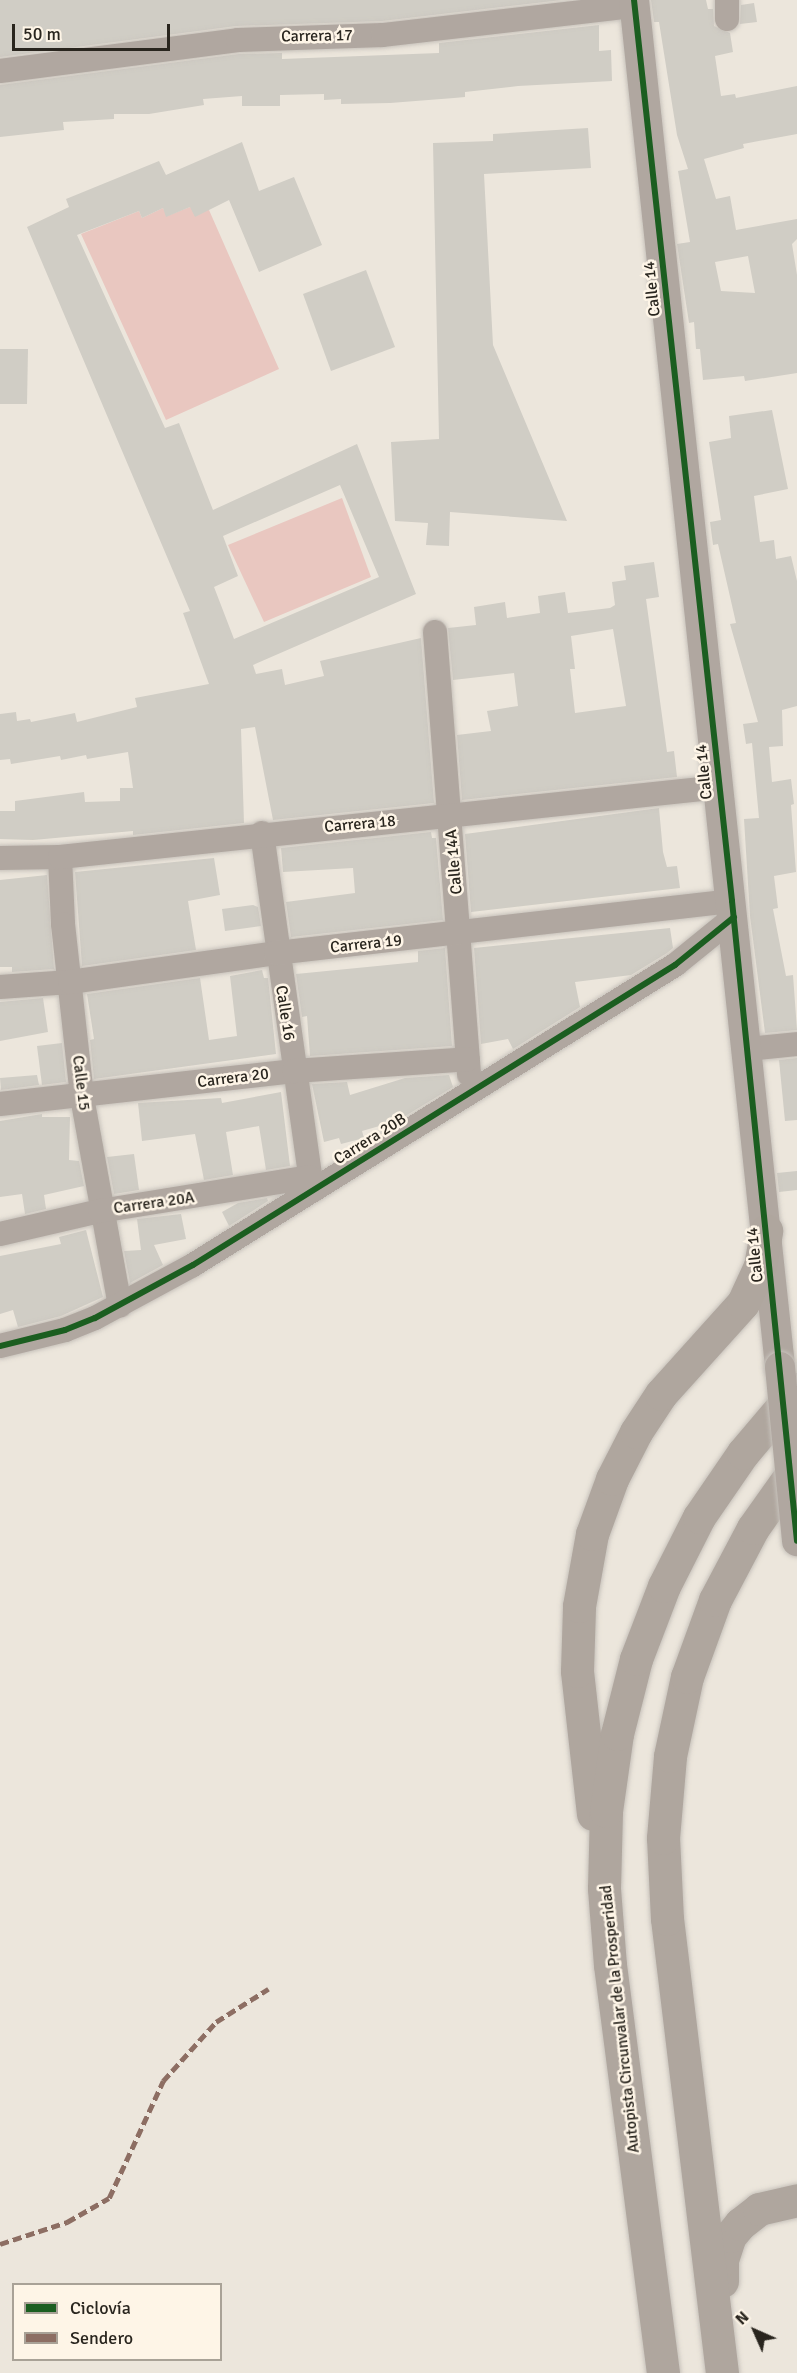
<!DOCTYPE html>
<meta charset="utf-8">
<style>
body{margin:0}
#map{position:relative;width:797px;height:2373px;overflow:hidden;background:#ece6dc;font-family:Signika,sans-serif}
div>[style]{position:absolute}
.green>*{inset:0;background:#e9c7c0}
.building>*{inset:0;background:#d0cdc5}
.roads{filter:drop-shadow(0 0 2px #c7c2bb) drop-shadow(0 0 2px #c7c2bb)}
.minor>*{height:24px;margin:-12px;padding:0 12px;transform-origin:12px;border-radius:12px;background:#b0a7a0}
.tertiary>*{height:30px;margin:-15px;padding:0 15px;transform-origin:15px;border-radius:15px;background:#b0a7a0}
.trunk>*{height:33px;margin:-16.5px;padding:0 16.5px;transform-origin:16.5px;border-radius:16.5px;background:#afa69e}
.bridges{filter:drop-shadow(0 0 2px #c7c2bb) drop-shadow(0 0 2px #c7c2bb)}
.tertiary-bridge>*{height:30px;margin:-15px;padding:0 15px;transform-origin:15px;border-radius:15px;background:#b0a7a0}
.quiet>*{height:4.5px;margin-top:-2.25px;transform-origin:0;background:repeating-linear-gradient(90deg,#8d6e63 0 9px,transparent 0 13.5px)}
.cycleway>*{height:6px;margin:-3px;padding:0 3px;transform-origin:3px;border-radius:3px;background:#1b5e20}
span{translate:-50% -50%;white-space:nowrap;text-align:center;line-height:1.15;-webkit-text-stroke:5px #fef5e7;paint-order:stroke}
.street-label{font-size:16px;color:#29251e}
.legend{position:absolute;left:12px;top:2283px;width:210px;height:78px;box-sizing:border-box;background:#fef5e7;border:2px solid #a9a297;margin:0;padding:8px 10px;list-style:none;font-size:18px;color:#29251e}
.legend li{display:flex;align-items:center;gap:12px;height:30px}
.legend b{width:30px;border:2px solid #a9a297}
.north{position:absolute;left:725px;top:2301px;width:60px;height:60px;-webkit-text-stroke:4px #fef5e7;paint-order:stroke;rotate:315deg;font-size:16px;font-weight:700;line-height:24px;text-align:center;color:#29251e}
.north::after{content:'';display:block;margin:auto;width:21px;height:27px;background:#29251e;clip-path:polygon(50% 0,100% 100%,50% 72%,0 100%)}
.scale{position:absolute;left:12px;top:24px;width:158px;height:27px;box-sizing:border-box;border:3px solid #29251e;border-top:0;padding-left:8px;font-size:18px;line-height:21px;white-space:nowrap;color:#29251e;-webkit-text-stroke:4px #fef5e7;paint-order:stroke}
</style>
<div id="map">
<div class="green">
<i style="clip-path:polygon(190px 207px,209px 210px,279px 369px,166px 420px,81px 234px,139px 211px,142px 218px,163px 208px,167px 216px)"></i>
<i style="clip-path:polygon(342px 498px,371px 577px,264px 622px,228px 545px)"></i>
</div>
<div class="building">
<i style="clip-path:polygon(0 0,562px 0,382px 21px,236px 26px,0 57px)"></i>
<i style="clip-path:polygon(evenodd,651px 0,706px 0,708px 9px,713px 9px,714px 26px,730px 33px,733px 52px,715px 56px,721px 96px,735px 94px,736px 98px,797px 86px,797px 134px,743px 144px,744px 148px,704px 159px,716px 199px,730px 196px,736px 230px,797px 219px,797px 239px,792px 244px,797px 275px,797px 373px,745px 381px,744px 376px,703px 380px,700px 349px,696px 349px,694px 322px,689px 323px,677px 244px,690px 242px,678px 171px,688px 169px,677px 135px,659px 22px,654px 22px,651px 0,748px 256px,755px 293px,721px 291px,715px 262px,748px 256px)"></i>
<i style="clip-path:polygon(754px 3px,757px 22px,740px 24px,741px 5px)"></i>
<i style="clip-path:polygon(599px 25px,599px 51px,611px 50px,612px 81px,518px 86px,465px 92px,465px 97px,454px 98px,390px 103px,341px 104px,341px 99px,324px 100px,324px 94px,280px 95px,280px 106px,242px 106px,242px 96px,203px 99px,204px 105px,149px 114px,114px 114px,114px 119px,63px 122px,64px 130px,0 137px,0 85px,239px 54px,282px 53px,282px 59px,439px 53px,439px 43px)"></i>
<i style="clip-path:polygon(588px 128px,591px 168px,484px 174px,493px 345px,567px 521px,450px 512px,449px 546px,426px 545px,428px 523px,395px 521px,391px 442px,439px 439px,433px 143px,493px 141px,493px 134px)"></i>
<i style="clip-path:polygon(evenodd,242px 142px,259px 191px,294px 177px,322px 245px,259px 272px,229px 200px,195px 217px,190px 207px,166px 217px,163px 208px,142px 218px,139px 211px,77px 235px,165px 428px,179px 423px,213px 510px,357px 444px,416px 594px,253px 665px,256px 674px,282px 669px,285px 685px,324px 676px,320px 661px,421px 638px,434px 803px,273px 820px,255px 727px,241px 729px,244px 823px,133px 835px,133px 831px,33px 840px,0 839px,0 811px,15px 811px,15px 801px,84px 792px,85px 802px,120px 801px,120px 788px,133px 788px,128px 752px,87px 759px,86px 755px,61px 760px,60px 756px,11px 764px,10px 759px,0 760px,0 714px,16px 712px,17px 721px,30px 719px,31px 722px,75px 713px,77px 722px,137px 707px,135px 698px,209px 684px,183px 613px,190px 611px,27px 227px,69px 207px,66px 199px,159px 161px,166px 175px,242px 142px,340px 485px,379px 577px,234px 639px,214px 587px,238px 576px,223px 536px,340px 485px)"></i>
<i style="clip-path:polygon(366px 270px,395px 347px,331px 371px,303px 294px)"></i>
<i style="clip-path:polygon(0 349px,28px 349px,27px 404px,0 404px)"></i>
<i style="clip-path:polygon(772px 410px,788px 489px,754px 496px,760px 542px,774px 540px,776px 559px,791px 556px,797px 581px,797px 706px,782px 710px,783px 746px,769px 747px,772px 782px,791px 779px,794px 804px,791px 805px,796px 872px,774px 876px,778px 908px,773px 909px,786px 976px,793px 975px,797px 1030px,765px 1033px,750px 916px,744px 819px,759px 818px,752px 743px,746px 744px,743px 724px,758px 722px,730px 624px,736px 623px,718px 544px,713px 545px,710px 522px,721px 520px,709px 442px,731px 438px,729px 416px)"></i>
<i style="clip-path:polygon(evenodd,654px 562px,659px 597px,646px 599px,667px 752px,674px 751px,677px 777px,462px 800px,457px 735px,491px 731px,487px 711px,518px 706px,514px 673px,453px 680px,448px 628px,476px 625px,474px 607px,505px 602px,507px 618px,540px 613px,538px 596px,565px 592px,568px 613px,610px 608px,615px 605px,612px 582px,626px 580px,624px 566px,654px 562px,613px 629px,626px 706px,575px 713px,570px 669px,575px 669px,571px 636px,613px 629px)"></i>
<i style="clip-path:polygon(659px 808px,663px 852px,667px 867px,677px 866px,680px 888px,471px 912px,465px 834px)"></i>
<i style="clip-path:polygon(431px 832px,432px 838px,436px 838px,443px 920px,291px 937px,286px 902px,355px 893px,353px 868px,283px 872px,281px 848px)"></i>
<i style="clip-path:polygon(214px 858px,220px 895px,188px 901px,196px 950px,82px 966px,75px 872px)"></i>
<i style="clip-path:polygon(47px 875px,54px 969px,12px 972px,12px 967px,0 967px,0 880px)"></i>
<i style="clip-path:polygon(253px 905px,258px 907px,261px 926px,225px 931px,222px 909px)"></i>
<i style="clip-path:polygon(670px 928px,673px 948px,667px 953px,631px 975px,575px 982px,580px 1007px,513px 1049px,508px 1039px,481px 1044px,474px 948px)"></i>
<i style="clip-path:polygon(445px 948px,452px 1046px,310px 1056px,307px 1016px,302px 1017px,296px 974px,418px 962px,418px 951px)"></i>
<i style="clip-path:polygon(262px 970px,264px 978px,268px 978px,276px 1054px,94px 1079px,90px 1040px,94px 1039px,87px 994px,200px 978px,209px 1040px,237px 1036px,230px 976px)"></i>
<i style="clip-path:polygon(43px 998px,48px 1032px,0 1041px,0 1002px)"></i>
<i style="clip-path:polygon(62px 1043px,66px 1082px,42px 1085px,37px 1046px)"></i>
<i style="clip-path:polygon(797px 1058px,797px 1120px,785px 1121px,779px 1060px)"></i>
<i style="clip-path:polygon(37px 1075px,39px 1085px,1px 1090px,0 1078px)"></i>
<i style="clip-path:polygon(449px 1075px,453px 1087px,397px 1121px,362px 1131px,364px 1138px,341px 1144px,339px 1138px,324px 1142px,312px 1084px,347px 1082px,350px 1095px,405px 1078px)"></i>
<i style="clip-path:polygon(281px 1092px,290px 1166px,266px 1170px,259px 1126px,226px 1132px,233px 1175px,204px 1180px,195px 1134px,142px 1141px,138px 1103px,221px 1098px,222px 1103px)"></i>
<i style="clip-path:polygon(42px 1114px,42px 1117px,70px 1117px,69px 1160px,79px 1161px,84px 1186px,44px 1195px,46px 1209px,25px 1214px,22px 1194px,0 1197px,0 1121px)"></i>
<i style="clip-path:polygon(134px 1154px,139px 1190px,114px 1194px,107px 1157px)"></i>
<i style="clip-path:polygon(797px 1171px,797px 1190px,779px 1192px,777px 1173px)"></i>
<i style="clip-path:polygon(267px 1198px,268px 1201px,229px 1226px,222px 1212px,238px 1203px)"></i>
<i style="clip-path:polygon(181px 1214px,186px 1239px,154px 1245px,163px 1265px,130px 1283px,124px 1251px,141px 1250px,137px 1219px)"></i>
<i style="clip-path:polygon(86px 1230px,103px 1297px,61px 1316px,18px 1327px,13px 1310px,0 1314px,0 1256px,61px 1244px,59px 1237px)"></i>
</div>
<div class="roads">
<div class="minor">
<i style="left:727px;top:19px;width:19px;rotate:-90deg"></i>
<i style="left:0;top:71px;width:240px;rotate:-7.4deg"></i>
<i style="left:238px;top:40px;width:145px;rotate:-2deg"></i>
<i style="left:383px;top:35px;width:254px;rotate:-6.6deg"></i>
<i style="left:435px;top:632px;width:444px;rotate:85.6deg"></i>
<i style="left:262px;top:833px;width:361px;rotate:82deg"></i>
<i style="left:60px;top:857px;width:67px;rotate:87.4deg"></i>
<i style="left:63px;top:924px;width:174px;rotate:83.7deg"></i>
<i style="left:82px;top:1097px;width:212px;rotate:79.7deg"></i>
<i style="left:0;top:858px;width:60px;rotate:-1deg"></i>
<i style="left:60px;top:857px;width:664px;rotate:-6.05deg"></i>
<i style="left:0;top:987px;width:70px;rotate:-4.1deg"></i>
<i style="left:70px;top:982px;width:208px;rotate:-8deg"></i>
<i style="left:276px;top:953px;width:459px;rotate:-6.5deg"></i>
<i style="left:747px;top:1049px;width:50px;rotate:-5.7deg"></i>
<i style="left:0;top:1104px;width:296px;rotate:-6.4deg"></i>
<i style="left:294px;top:1071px;width:174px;rotate:-3.9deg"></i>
<i style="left:0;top:1234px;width:103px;rotate:-13deg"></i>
<i style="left:100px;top:1211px;width:212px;rotate:-9.2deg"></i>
<i style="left:0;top:1346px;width:67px;rotate:-13.8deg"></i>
<i style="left:65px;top:1330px;width:32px;rotate:-22deg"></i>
<i style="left:95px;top:1318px;width:111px;rotate:-28.4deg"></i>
<i style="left:193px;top:1265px;width:568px;rotate:-31.9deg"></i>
<i style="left:675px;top:965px;width:76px;rotate:-39.1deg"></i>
</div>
<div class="tertiary">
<i style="left:634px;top:0;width:1375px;rotate:83.9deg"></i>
</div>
<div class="trunk">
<i style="left:593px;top:1814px;width:144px;rotate:-96.4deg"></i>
<i style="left:577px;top:1671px;width:65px;rotate:-88.2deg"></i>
<i style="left:579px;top:1606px;width:73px;rotate:-79.8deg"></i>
<i style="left:592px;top:1534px;width:59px;rotate:-70deg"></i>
<i style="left:612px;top:1479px;width:53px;rotate:-62.9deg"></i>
<i style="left:636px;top:1432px;width:45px;rotate:-56.7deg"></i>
<i style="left:661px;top:1394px;width:122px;rotate:-48deg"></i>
<i style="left:743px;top:1303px;width:41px;rotate:-65.3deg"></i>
<i style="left:760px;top:1266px;width:36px;rotate:-80deg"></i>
<i style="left:722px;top:2281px;width:21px;rotate:-90deg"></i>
<i style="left:722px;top:2260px;width:25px;rotate:-72deg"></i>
<i style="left:730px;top:2236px;width:16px;rotate:-50deg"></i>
<i style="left:740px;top:2224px;width:24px;rotate:-38deg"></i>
<i style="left:759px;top:2209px;width:39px;rotate:-13deg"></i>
<i style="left:663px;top:2373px;width:411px;rotate:-97.4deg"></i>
<i style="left:610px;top:1965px;width:77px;rotate:-94.5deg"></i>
<i style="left:604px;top:1888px;width:77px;rotate:-88.5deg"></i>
<i style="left:606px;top:1811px;width:78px;rotate:-81.9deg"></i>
<i style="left:617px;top:1734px;width:77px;rotate:-75.8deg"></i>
<i style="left:636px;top:1659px;width:78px;rotate:-69deg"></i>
<i style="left:664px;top:1586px;width:77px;rotate:-63.1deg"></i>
<i style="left:699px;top:1517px;width:78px;rotate:-55.5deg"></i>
<i style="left:743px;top:1453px;width:84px;rotate:-49.8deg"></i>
<i style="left:722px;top:2373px;width:457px;rotate:-96.9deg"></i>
<i style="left:667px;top:1919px;width:81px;rotate:-92.8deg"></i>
<i style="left:663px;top:1838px;width:82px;rotate:-85.1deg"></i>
<i style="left:670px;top:1756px;width:81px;rotate:-77.9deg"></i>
<i style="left:687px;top:1677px;width:82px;rotate:-70deg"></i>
<i style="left:715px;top:1600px;width:81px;rotate:-62.2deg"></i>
<i style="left:753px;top:1528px;width:76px;rotate:-54.6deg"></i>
</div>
</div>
<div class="bridges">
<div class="tertiary-bridge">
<i style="left:780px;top:1367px;width:175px;rotate:84.4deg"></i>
</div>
</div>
<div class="quiet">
<i style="left:0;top:2244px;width:71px;rotate:-18.2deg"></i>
<i style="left:67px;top:2222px;width:48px;rotate:-29.7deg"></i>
<i style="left:109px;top:2198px;width:129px;rotate:-65.2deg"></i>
<i style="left:163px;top:2081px;width:79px;rotate:-48.1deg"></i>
<i style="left:216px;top:2022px;width:62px;rotate:-32.4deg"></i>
</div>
<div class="cycleway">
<i style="left:634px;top:0;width:906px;rotate:83.79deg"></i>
<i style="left:732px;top:901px;width:643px;rotate:84.2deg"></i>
<i style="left:0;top:1346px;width:67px;rotate:-13.8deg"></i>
<i style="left:65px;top:1330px;width:32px;rotate:-22deg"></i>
<i style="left:95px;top:1318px;width:111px;rotate:-28.4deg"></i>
<i style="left:193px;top:1265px;width:568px;rotate:-31.9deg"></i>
<i style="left:675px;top:965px;width:76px;rotate:-39.1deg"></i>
</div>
<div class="street-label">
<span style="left:317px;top:36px;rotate:-1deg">Carrera 17</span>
<span style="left:652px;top:289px;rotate:-96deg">Calle 14</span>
<span style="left:704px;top:772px;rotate:-96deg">Calle 14</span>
<span style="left:360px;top:824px;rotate:-5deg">Carrera 18</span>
<span style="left:454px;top:862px;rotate:-95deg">Calle 14A</span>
<span style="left:366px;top:944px;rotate:-6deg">Carrera 19</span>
<span style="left:285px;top:1013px;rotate:81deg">Calle 16</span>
<span style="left:233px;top:1078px;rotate:-7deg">Carrera 20</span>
<span style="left:81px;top:1083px;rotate:83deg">Calle 15</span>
<span style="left:370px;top:1139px;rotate:-32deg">Carrera 20B</span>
<span style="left:154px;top:1203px;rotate:-8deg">Carrera 20A</span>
<span style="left:755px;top:1255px;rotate:-96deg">Calle 14</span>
<span style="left:620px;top:2019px;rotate:-96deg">Autopista Circunvalar de la Prosperidad</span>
</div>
<ul class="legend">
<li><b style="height:8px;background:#1b5e20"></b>Ciclovía</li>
<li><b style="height:8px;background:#8d6e63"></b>Sendero</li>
</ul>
<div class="north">N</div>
<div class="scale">50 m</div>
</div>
